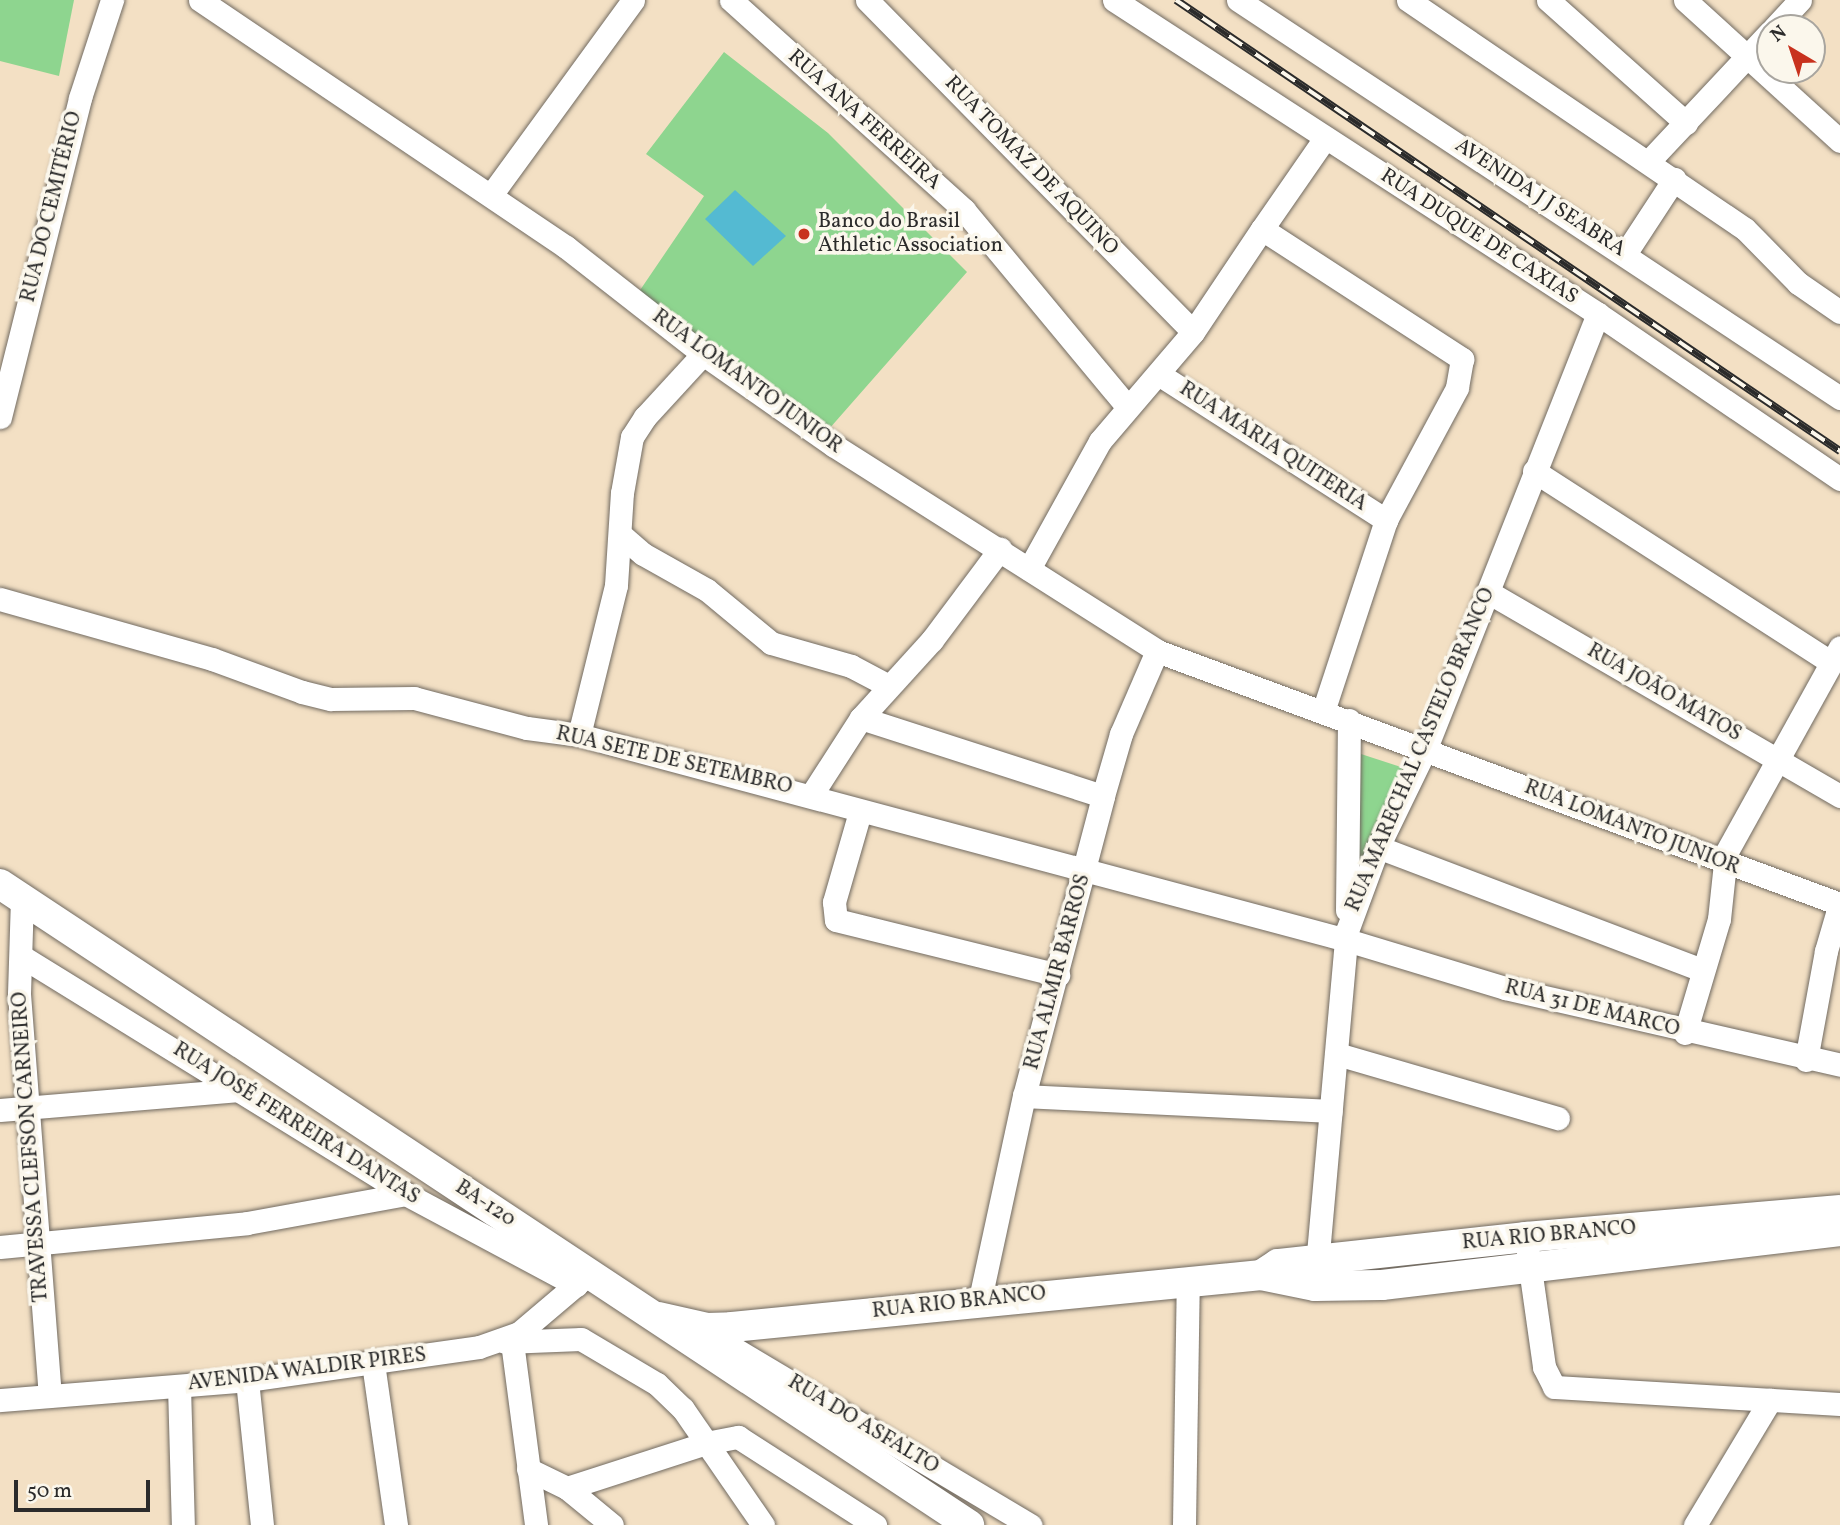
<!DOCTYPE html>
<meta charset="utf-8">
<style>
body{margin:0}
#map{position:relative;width:1840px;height:1525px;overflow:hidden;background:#f3e0c4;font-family:Vollkorn,serif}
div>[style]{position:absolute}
.green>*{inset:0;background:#8ed58f}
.water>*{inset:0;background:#54bad2}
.roads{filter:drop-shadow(0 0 2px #716a61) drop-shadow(0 0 2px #716a61)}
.minor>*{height:23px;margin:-11.5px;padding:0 11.5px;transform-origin:11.5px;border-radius:11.5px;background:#fff}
.major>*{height:30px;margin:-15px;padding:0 15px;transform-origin:15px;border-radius:15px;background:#fff}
.rail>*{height:8px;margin-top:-4px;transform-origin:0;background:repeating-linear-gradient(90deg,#fbf7ec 0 16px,#2b2b2b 0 32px);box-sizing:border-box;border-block:2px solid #2b2b2b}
.dots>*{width:19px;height:19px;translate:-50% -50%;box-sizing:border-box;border:4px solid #fbf7ec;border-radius:50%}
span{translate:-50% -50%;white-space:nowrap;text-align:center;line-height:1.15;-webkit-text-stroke:7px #fbf7ec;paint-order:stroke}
.street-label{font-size:21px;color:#2b2b2b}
.poi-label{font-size:21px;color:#2b2b2b}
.left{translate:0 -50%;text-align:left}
.north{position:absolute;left:1756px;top:14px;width:70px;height:70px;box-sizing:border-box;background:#fbf7ec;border:2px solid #a8a59f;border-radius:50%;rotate:321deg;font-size:19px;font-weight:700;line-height:28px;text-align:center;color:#2b2b2b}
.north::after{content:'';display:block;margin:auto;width:24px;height:32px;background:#c8321e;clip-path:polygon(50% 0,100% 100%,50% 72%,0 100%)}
.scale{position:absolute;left:14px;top:1480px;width:136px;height:32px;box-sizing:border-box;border:4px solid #2b2b2b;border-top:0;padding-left:9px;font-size:21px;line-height:24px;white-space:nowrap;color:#2b2b2b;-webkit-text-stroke:5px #fbf7ec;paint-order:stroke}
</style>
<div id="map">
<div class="green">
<i style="clip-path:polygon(0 0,74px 0,59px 76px,0 61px)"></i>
<i style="clip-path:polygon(724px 52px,828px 133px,967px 272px,829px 429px,632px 302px,704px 196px,646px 154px)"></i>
<i style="clip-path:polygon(1361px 754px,1404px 768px,1358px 876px)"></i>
</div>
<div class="water">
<i style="clip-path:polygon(735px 190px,786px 236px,753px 266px,705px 219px)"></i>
</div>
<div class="roads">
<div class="minor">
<i style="left:200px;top:0;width:442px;rotate:34deg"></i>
<i style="left:566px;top:247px;width:174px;rotate:38deg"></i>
<i style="left:703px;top:354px;width:159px;rotate:35deg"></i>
<i style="left:833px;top:445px;width:384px;rotate:32.4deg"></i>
<i style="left:1157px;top:651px;width:728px;rotate:20.33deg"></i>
<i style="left:731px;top:0;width:314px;rotate:42deg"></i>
<i style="left:964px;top:210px;width:255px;rotate:50.3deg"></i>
<i style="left:867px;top:0;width:465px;rotate:45.5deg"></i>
<i style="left:1114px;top:0;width:577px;rotate:32.97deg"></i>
<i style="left:1598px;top:314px;width:293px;rotate:34.3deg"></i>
<i style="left:1238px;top:0;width:722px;rotate:33.47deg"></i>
<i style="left:1408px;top:0;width:407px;rotate:34.2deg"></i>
<i style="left:1745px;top:229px;width:76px;rotate:45.5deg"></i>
<i style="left:1798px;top:283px;width:51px;rotate:34.6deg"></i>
<i style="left:1548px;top:0;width:185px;rotate:41.7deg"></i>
<i style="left:1685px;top:0;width:210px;rotate:42.3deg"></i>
<i style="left:1774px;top:28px;width:38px;rotate:-47deg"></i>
<i style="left:1649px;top:161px;width:177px;rotate:-46.8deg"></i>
<i style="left:491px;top:195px;width:241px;rotate:-53.9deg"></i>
<i style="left:1262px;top:229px;width:111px;rotate:-55.3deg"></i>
<i style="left:1625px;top:254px;width:90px;rotate:-56.8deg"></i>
<i style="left:1160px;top:375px;width:269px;rotate:32.7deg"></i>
<i style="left:0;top:417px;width:329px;rotate:-75.9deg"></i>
<i style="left:80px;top:98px;width:103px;rotate:-71.9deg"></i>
<i style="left:1534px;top:471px;width:352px;rotate:32.8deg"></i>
<i style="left:621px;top:535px;width:29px;rotate:41deg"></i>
<i style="left:643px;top:554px;width:73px;rotate:29.4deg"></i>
<i style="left:707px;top:590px;width:83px;rotate:39.6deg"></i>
<i style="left:771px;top:643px;width:83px;rotate:16deg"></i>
<i style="left:851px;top:666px;width:43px;rotate:27.8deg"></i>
<i style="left:1029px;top:569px;width:146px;rotate:-61deg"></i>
<i style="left:1100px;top:441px;width:143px;rotate:-49.5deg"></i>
<i style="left:1193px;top:332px;width:124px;rotate:-56.2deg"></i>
<i style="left:1262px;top:229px;width:239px;rotate:33deg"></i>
<i style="left:1462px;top:359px;width:29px;rotate:100deg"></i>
<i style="left:1457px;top:388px;width:150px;rotate:118.3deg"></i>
<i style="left:1386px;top:520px;width:199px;rotate:108.2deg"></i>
<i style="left:1488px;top:592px;width:407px;rotate:30.1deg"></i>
<i style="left:0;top:599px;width:220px;rotate:15.8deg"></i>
<i style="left:212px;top:659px;width:96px;rotate:20.1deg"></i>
<i style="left:302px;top:692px;width:30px;rotate:14deg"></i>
<i style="left:331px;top:699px;width:83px;rotate:-0.7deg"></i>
<i style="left:414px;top:698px;width:117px;rotate:14.9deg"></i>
<i style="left:527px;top:728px;width:52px;rotate:7.7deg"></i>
<i style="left:579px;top:735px;width:795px;rotate:14.95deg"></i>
<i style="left:1347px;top:940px;width:165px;rotate:16.9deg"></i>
<i style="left:1505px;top:988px;width:344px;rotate:12.9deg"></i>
<i style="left:861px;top:718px;width:254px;rotate:17.9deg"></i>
<i style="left:579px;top:735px;width:154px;rotate:-76.1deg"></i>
<i style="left:616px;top:585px;width:92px;rotate:-86.3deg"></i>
<i style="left:622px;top:493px;width:57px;rotate:-79.9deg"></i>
<i style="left:632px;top:437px;width:24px;rotate:-57deg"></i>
<i style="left:645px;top:417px;width:86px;rotate:-47.4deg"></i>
<i style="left:812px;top:794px;width:90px;rotate:-57.2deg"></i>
<i style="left:861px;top:718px;width:105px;rotate:-47.7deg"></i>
<i style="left:932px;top:640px;width:114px;rotate:-53.2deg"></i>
<i style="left:860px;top:812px;width:94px;rotate:106.1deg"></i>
<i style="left:834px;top:902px;width:18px;rotate:84deg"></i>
<i style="left:836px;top:920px;width:229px;rotate:13.9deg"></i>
<i style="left:1378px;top:847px;width:347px;rotate:20.8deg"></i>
<i style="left:22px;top:898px;width:96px;rotate:91.8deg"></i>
<i style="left:19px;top:994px;width:403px;rotate:85.6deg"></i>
<i style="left:1347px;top:910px;width:190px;rotate:-89.4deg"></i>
<i style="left:21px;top:956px;width:453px;rotate:31.7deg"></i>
<i style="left:406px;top:1194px;width:193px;rotate:28.2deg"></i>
<i style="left:1685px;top:1033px;width:119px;rotate:-73.4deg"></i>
<i style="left:1719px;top:919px;width:66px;rotate:-83.9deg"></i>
<i style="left:1726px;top:853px;width:235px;rotate:-61deg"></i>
<i style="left:1337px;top:1054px;width:230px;rotate:16.2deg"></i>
<i style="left:1806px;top:1060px;width:111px;rotate:-79.6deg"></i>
<i style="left:1826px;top:951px;width:50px;rotate:-73.7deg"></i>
<i style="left:1024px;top:1096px;width:307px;rotate:2.8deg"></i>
<i style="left:0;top:1110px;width:240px;rotate:-4.8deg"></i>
<i style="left:0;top:1247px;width:248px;rotate:-5.5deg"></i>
<i style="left:247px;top:1223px;width:162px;rotate:-10.3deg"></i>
<i style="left:1528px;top:1254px;width:114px;rotate:81.9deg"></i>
<i style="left:1544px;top:1367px;width:22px;rotate:63deg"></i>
<i style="left:1554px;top:1387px;width:287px;rotate:3.4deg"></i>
<i style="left:1316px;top:1276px;width:346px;rotate:-84.9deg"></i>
<i style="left:1347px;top:931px;width:90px;rotate:-69.7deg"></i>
<i style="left:1378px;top:847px;width:110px;rotate:-64.1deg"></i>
<i style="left:1426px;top:748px;width:467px;rotate:-68.4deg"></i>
<i style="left:980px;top:1299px;width:208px;rotate:-77.8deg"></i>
<i style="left:1024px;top:1096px;width:310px;rotate:-75.2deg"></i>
<i style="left:1103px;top:796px;width:65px;rotate:-73.8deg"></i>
<i style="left:1121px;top:734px;width:90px;rotate:-66.6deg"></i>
<i style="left:698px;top:1327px;width:387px;rotate:30.8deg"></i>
<i style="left:505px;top:1342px;width:76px;rotate:-2.3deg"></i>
<i style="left:581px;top:1339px;width:88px;rotate:30.6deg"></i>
<i style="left:657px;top:1384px;width:36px;rotate:44deg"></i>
<i style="left:683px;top:1409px;width:141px;rotate:55.4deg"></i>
<i style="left:512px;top:1342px;width:185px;rotate:82.5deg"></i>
<i style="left:373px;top:1363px;width:164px;rotate:81.9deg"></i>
<i style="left:247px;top:1380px;width:146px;rotate:84.1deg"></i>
<i style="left:179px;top:1386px;width:139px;rotate:88.4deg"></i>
<i style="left:0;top:1400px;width:248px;rotate:-4.6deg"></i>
<i style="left:247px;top:1380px;width:234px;rotate:-8.1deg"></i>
<i style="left:479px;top:1347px;width:42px;rotate:-19.3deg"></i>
<i style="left:519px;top:1333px;width:87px;rotate:-40.3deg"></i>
<i style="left:528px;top:1469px;width:43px;rotate:26deg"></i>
<i style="left:567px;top:1488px;width:58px;rotate:39.4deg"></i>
<i style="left:567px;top:1488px;width:146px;rotate:-17.9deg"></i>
<i style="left:706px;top:1443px;width:33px;rotate:-11deg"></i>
<i style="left:738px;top:1437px;width:163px;rotate:32.7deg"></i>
<i style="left:1184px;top:1525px;width:243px;rotate:-89.1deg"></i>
<i style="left:1695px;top:1525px;width:146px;rotate:-59deg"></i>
</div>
<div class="major">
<i style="left:0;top:884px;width:1162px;rotate:33.48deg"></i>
<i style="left:1261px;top:1275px;width:55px;rotate:11.5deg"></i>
<i style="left:1315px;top:1286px;width:67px;rotate:-0.9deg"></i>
<i style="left:1382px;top:1285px;width:461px;rotate:-6.7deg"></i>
<i style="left:658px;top:1317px;width:50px;rotate:12.7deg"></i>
<i style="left:707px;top:1328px;width:25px;rotate:-2deg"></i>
<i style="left:732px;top:1327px;width:532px;rotate:-5.61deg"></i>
<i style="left:1261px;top:1275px;width:20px;rotate:-33deg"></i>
<i style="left:1278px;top:1264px;width:249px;rotate:-6.2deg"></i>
<i style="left:1526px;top:1237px;width:315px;rotate:-4.9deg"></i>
</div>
</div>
<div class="rail">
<i style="left:1176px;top:0;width:803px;rotate:34.19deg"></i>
</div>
<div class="dots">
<i style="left:804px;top:234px;background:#c8321e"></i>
</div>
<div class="street-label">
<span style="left:864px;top:120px;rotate:42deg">RUA ANA FERREIRA</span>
<span style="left:1031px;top:166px;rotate:46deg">RUA TOMAZ DE AQUINO</span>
<span style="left:1540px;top:198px;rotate:33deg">AVENIDA J J SEABRA</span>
<span style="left:52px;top:207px;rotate:-76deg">RUA DO CEMITÉRIO</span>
<span style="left:1479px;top:237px;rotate:33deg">RUA DUQUE DE CAXIAS</span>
<span style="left:747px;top:382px;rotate:36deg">RUA LOMANTO JUNIOR</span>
<span style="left:1273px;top:447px;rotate:33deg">RUA MARIA QUITERIA</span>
<span style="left:1664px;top:693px;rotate:30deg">RUA JOÃO MATOS</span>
<span style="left:1421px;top:750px;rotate:-67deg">RUA MARECHAL CASTELO BRANCO</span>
<span style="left:674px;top:761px;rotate:13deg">RUA SETE DE SETEMBRO</span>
<span style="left:1632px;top:828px;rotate:21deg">RUA LOMANTO JUNIOR</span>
<span style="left:1058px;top:972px;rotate:-75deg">RUA ALMIR BARROS</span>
<span style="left:1592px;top:1009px;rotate:14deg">RUA 31 DE MARCO</span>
<span style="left:296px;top:1124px;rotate:32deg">RUA JOSÉ FERREIRA DANTAS</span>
<span style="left:31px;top:1147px;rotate:-94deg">TRAVESSA CLEFSON CARNEIRO</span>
<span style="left:485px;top:1204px;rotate:33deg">BA-120</span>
<span style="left:1549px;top:1236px;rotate:-5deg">RUA RIO BRANCO</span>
<span style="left:959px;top:1303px;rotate:-6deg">RUA RIO BRANCO</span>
<span style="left:307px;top:1370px;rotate:-7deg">AVENIDA WALDIR PIRES</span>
<span style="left:863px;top:1425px;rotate:31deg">RUA DO ASFALTO</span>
</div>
<div class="poi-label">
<span class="left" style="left:818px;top:234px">Banco do Brasil<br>Athletic Association</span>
</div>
<div class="north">N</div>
<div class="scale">50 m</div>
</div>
